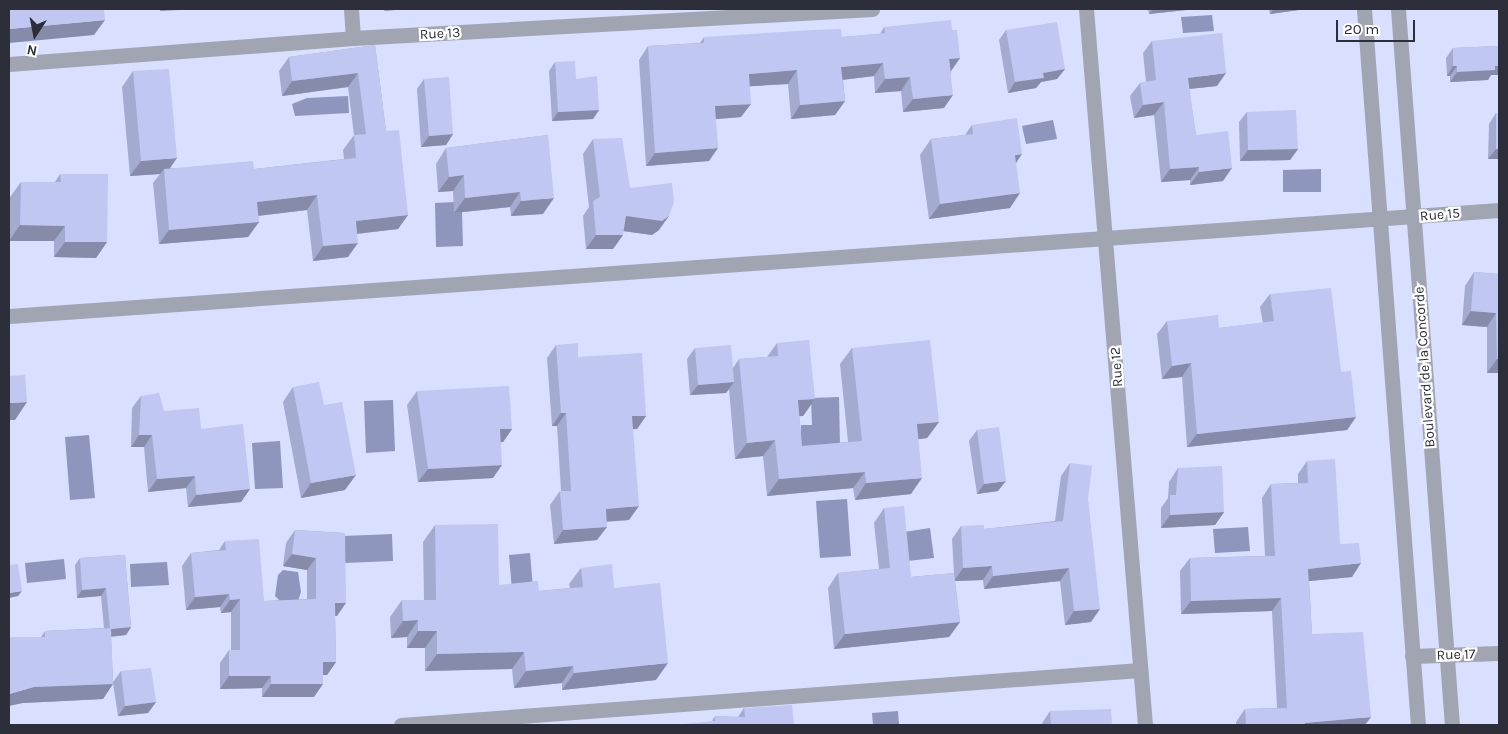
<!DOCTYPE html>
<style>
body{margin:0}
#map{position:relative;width:1508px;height:734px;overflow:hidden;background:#d8dfff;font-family:Karla,sans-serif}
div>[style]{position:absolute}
.water>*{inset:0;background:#8e96be}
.minor>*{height:15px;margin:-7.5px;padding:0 7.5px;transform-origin:7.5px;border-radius:7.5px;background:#a1a4b1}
.wall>*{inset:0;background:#a4abd0}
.shaded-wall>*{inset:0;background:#868ba9}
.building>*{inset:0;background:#bfc7f2}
span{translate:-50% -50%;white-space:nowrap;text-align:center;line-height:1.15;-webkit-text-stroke:4.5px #fff;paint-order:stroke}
.street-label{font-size:14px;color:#2c2e3a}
.frame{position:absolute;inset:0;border:10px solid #2c2e3a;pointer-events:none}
.north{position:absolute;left:10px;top:10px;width:50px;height:50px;-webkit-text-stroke:4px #fff;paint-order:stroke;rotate:191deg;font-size:14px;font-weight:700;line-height:20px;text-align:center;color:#2c2e3a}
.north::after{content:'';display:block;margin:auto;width:18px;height:22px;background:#2c2e3a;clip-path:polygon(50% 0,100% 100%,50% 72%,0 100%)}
.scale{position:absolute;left:1336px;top:20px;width:79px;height:22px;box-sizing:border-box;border:2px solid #2c2e3a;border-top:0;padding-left:6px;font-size:15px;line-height:18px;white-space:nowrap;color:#2c2e3a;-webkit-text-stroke:4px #fff;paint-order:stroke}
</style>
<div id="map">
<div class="water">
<i style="clip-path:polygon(1212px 15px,1214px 31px,1183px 33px,1181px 17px)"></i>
<i style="clip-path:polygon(348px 96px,349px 113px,295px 116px,292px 104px,307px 98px)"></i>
<i style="clip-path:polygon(1053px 120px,1057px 139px,1026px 144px,1022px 126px)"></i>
<i style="clip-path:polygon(1321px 169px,1321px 192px,1283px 192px,1283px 170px)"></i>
<i style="clip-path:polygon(454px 202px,454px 212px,462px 212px,463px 246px,436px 247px,435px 203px)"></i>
<i style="clip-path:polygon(839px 397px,840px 446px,801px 447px,801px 425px,812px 425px,811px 398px)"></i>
<i style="clip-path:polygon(393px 400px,395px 451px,366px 453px,364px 401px)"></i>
<i style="clip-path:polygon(89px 435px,95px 498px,70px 500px,65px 437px)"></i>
<i style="clip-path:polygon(280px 441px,283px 488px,255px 489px,252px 443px)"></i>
<i style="clip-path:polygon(847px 499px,851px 556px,820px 558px,816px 501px)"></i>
<i style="clip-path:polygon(1248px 527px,1250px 551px,1215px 553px,1213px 529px)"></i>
<i style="clip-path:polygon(930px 528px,934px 558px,908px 561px,904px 532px)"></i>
<i style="clip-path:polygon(392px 534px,393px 561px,344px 563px,343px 536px)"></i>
<i style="clip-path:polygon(530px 553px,533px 588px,512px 590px,509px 555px)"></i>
<i style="clip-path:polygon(64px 559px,66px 579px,27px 583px,25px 563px)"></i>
<i style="clip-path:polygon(167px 562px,169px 585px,131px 587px,130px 564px)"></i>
<i style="clip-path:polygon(283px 570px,298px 572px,301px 592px,298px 601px,281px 602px,275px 596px,278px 575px)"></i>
<i style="clip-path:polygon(898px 711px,899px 725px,873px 725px,872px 713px)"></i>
</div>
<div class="minor">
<i style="left:351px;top:9px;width:29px;rotate:86deg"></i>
<i style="left:1086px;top:9px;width:718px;rotate:85.29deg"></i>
<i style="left:1364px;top:9px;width:718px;rotate:85.69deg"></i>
<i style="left:1398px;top:9px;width:718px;rotate:85.69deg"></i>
<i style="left:9px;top:64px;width:345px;rotate:-4.3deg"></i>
<i style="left:353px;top:38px;width:520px;rotate:-3.2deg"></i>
<i style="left:9px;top:316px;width:1494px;rotate:-4.07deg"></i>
<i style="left:1412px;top:656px;width:87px;rotate:-2deg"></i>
<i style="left:401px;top:725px;width:741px;rotate:-4.26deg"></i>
</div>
<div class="wall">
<i style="clip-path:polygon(1148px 9px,1187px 9px,1186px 10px,1149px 14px)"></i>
<i style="clip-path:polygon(1269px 9px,1306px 9px,1270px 14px)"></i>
<i style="clip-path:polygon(884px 27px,952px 30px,960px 58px,951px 71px,944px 108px,903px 112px,901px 91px,875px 93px,874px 76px,843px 80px,845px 101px,835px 115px,791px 119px,788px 84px,750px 86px,741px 117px,716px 119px,709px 161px,646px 166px,639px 60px,648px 46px,700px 43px,704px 37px,842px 37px,880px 34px)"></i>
<i style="clip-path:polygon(1006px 30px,1065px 69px,1057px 79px,1041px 82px,1036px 88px,1008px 93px,999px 40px)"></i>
<i style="clip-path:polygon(1152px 41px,1217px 86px,1189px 89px,1196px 135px,1223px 181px,1190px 185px,1190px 180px,1161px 182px,1154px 115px,1134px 118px,1130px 96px,1140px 83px,1146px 82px,1143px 53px)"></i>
<i style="clip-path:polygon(375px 45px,386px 131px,408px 215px,398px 229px,357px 234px,348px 257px,313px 261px,307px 210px,258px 216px,259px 222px,248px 237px,159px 244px,153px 183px,160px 174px,130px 176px,122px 87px,133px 71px,170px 168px,254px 169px,344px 159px,343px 150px,354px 135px,348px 87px,282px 96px,279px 71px,289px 57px)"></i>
<i style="clip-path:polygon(1499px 46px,1499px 75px,1491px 75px,1488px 80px,1450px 82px,1450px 76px,1447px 76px,1446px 58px,1453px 48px)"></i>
<i style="clip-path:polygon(555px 62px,599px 110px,593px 119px,552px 121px,549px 71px)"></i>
<i style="clip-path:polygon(424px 79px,453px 134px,446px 145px,421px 147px,417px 89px)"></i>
<i style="clip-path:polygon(1247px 112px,1298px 149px,1290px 160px,1240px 161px,1239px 122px)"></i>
<i style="clip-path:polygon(1496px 113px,1499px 159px,1488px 159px,1489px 124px)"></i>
<i style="clip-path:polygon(972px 125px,1016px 163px,1010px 208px,929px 219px,920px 155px,931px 139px,965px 135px)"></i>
<i style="clip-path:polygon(548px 135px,543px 214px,511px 216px,510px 207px,454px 213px,453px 191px,438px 192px,436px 164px,446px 148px)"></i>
<i style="clip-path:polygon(593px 139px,630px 188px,659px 230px,652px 235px,623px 231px,623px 235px,613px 249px,586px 249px,583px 216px,589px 207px,583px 154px)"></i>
<i style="clip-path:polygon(60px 174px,107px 242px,96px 258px,54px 257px,54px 241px,9px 241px,10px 197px,21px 182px,55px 182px)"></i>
<i style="clip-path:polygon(1474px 272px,1499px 274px,1499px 373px,1487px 373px,1487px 327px,1462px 325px,1465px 286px)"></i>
<i style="clip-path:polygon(1270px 294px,1341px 372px,1356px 417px,1347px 430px,1187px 447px,1182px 377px,1162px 379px,1157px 334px,1167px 321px,1219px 328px,1263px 323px,1260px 307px)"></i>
<i style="clip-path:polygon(777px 343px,815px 399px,803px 416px,799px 416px,802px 446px,848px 442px,840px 364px,852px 348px,939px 422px,927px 438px,918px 439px,911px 494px,855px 500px,853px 488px,767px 496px,763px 456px,735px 459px,729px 389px,726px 393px,690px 395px,687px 359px,695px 348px,733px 368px,739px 359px,767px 357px)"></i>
<i style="clip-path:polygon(556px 345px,578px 357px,646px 416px,637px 429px,633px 429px,629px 520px,606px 522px,597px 540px,554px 544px,550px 505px,560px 491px,561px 491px,557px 426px,552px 426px,547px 358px)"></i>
<i style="clip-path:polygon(293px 387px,324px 405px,345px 490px,301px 498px,283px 402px)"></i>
<i style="clip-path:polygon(417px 391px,512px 429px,503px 442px,501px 442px,493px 478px,418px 482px,407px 405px)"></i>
<i style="clip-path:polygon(141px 396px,164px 411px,201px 429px,250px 489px,241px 502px,188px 507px,186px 488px,148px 492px,144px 447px,131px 447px,132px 408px)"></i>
<i style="clip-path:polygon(977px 430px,998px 491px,977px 494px,969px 441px)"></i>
<i style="clip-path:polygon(1307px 461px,1340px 544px,1352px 577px,1309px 581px,1312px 634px,1365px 725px,1236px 725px,1236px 722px,1245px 709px,1277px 708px,1272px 611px,1181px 614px,1180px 571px,1190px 558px,1265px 556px,1262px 498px,1271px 484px,1298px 483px,1298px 474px)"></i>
<i style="clip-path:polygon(1070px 463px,1088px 499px,1091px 622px,1065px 625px,1060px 581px,984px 589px,983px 580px,955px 581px,960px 622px,949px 637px,834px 649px,828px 588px,838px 573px,879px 569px,874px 523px,884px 508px,911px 577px,954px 573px,952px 539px,961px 526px,984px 529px,1055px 521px,1061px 476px)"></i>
<i style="clip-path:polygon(1178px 468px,1224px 512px,1215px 525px,1161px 528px,1161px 508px,1168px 498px,1169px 482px)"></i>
<i style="clip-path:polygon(435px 525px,499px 585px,539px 591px,570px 588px,569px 584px,581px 568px,614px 588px,656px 680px,562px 690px,562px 683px,514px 688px,512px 669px,425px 671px,425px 648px,407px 648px,407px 637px,391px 638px,390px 617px,402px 600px,424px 600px,423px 542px)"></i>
<i style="clip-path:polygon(295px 530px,345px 533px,337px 616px,335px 616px,336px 662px,327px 675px,323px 675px,314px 697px,262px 697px,262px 688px,220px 689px,220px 663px,229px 650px,231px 650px,231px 612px,221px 613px,220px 607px,186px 610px,182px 566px,191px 553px,219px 550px,225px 541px,264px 601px,307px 599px,307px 570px,283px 566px,286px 543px)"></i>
<i style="clip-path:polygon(125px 555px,131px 627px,126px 635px,111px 637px,113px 682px,121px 671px,156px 702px,148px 713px,118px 716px,113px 683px,103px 699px,23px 703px,41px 637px,45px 631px,104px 628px,101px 596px,77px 598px,75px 565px,80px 558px)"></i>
<i style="clip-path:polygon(744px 708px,794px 725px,712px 721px,715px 716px,738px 717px)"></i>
<i style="clip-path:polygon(1050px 711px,1112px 725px,1041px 725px)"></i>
</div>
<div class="shaded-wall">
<i style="clip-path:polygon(161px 9px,198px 9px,160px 11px)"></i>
<i style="clip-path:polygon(386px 9px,408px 9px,384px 11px)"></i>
<i style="clip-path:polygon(1153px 9px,1187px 9px,1186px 10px,1149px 14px)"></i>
<i style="clip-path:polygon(1273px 9px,1306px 9px,1270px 14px)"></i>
<i style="clip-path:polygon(105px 20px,94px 35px,9px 43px,9px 29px)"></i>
<i style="clip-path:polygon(960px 58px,951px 71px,949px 59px)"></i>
<i style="clip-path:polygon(883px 63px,874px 76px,832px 81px,841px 67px)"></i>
<i style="clip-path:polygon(1453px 66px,1457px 66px,1450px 76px,1447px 76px)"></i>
<i style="clip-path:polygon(1495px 66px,1499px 66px,1499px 75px,1491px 75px,1488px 80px,1450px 82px,1457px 72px)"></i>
<i style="clip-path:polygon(1065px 69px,1057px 79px,1041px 82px,1036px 88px,1008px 93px,1015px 82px,1043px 73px)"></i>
<i style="clip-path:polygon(797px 70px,788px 84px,739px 87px,749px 74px)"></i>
<i style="clip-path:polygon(358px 73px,348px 87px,282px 96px,292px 81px)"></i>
<i style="clip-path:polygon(1226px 73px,1217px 86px,1179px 90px,1188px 78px)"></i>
<i style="clip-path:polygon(910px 77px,901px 91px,875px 93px,885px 79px)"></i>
<i style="clip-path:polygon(953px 95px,944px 108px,903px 112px,913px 99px)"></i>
<i style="clip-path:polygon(845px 101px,835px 115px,791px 119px,800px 105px)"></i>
<i style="clip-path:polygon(1164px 102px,1154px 115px,1134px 118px,1143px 105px)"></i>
<i style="clip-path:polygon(751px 104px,741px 117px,706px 120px,715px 106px)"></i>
<i style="clip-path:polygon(599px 110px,593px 119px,552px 121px,558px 112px)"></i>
<i style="clip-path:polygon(453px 134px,446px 145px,421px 147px,429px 136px)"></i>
<i style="clip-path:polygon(718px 148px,709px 161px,646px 166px,655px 153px)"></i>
<i style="clip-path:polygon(1298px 149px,1290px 160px,1240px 161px,1248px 150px)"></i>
<i style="clip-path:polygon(1496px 149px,1499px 149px,1499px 159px,1488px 159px)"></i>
<i style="clip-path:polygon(1022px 154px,1012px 169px,1015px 155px)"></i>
<i style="clip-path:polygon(177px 158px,166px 174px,164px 169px,160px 174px,130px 176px,141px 161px)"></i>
<i style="clip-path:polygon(1199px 167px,1190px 180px,1161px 182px,1170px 169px)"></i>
<i style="clip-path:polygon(1232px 168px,1223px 181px,1190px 185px,1199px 172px)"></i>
<i style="clip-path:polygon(464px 175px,453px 191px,438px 192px,449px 177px)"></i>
<i style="clip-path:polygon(520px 192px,510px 207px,454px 213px,465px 198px)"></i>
<i style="clip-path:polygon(1020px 193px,1010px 208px,929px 219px,940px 204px)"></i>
<i style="clip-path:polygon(317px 195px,307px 210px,247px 217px,257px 202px)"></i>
<i style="clip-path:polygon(554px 198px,543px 214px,511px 216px,521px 201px)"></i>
<i style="clip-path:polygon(408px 215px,398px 229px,345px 235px,356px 221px)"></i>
<i style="clip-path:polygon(626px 216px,669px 216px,659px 230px,652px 235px,616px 230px)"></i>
<i style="clip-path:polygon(259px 222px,248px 237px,159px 244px,169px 230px)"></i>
<i style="clip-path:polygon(20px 225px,65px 226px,54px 241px,9px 241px)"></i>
<i style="clip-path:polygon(596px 235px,623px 235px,613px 249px,586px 249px)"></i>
<i style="clip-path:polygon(65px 242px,107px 242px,96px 258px,54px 257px)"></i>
<i style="clip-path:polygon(358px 243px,348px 257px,313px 261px,323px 246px)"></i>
<i style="clip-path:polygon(1471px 311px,1496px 313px,1487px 327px,1462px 325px)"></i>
<i style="clip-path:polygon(1497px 359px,1499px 359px,1499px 373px,1487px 373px)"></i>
<i style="clip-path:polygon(1191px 363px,1182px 377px,1162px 379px,1172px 366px)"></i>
<i style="clip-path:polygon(734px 382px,726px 393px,690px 395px,698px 385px)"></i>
<i style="clip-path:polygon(815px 399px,803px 416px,786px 417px,798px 400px)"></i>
<i style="clip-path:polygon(27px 402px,15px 420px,9px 420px,9px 403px)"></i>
<i style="clip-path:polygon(561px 413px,566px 413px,557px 426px,552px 426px)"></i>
<i style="clip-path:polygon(632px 416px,646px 416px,637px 429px,622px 430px)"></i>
<i style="clip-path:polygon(1356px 417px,1347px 430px,1187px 447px,1197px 434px)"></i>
<i style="clip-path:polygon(939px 422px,927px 438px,905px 441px,917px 424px)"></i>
<i style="clip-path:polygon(500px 429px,512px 429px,503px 442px,491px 443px)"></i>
<i style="clip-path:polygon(139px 435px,152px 435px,144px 447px,131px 447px)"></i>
<i style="clip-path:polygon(775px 440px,763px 456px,735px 459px,747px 443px)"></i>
<i style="clip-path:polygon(502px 465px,493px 478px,418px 482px,428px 469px)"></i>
<i style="clip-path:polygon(865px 472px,853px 488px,767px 496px,779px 479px)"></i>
<i style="clip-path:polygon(356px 475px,345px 490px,301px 498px,311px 483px)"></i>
<i style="clip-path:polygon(195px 476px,186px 488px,148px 492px,157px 479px)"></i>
<i style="clip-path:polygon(922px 478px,911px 494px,855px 500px,866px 483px)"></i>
<i style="clip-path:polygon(1006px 481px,998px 491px,977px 494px,984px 484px)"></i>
<i style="clip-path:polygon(250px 489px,241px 502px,188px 507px,196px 495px)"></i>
<i style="clip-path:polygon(639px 506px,629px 520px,596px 522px,606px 509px)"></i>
<i style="clip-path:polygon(1224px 512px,1215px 525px,1161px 528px,1170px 515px)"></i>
<i style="clip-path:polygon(607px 527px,597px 540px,554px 544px,563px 530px)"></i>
<i style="clip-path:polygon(292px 554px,316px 558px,307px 570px,283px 566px)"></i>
<i style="clip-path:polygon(1361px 563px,1352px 577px,1299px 582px,1308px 569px)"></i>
<i style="clip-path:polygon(992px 566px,983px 580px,954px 581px,963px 568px)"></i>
<i style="clip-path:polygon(1069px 568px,1060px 581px,984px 589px,993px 576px)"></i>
<i style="clip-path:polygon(106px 588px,101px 596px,77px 598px,82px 590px)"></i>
<i style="clip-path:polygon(22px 591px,18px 596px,9px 598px,9px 593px)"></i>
<i style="clip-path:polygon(229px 594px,220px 607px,186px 610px,195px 597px)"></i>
<i style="clip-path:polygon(1281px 598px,1272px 611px,1181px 614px,1191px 601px)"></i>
<i style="clip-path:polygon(240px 599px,231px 612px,221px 613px,230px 600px)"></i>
<i style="clip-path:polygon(335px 603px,346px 603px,337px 616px,326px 616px)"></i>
<i style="clip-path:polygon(1100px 609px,1091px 622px,1065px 625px,1074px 611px)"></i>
<i style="clip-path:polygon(418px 620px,407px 637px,391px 638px,403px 621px)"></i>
<i style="clip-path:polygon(960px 622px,949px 637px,834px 649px,845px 634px)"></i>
<i style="clip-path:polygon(131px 627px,126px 635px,104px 637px,110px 629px)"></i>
<i style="clip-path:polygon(418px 631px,437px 631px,425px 648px,407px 648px)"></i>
<i style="clip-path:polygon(524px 652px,512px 669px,425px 671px,437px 654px)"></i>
<i style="clip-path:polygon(323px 662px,336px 662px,327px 675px,314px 675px)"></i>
<i style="clip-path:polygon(668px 663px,656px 680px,562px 690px,574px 673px)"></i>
<i style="clip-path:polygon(573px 666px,562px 683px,514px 688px,526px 671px)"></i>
<i style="clip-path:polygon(229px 676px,271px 676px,262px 688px,220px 689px)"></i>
<i style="clip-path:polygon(113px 684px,103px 699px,23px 703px,9px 706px,9px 694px,34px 687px)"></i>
<i style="clip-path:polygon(271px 684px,323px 684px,314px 697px,262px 697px)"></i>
<i style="clip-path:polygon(156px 702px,148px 713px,118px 716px,125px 706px)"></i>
<i style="clip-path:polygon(1371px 717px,1365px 725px,1303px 725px,1305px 723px)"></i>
</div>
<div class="building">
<i style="clip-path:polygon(9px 9px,104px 9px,105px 20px,9px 29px)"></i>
<i style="clip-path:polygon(951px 20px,952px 30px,957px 30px,960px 58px,949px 59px,953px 95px,913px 99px,910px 77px,885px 79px,883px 63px,841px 67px,845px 101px,800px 105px,797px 70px,749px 74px,751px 104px,715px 106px,718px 148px,655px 153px,648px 46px,704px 43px,704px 37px,814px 30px,841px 29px,842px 37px,885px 33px,884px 27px)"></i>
<i style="clip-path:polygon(1057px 22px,1065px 69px,1043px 73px,1044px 78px,1015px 82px,1006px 30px)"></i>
<i style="clip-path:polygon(1222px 33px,1226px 73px,1188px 78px,1196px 135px,1228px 131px,1232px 168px,1199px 172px,1199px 167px,1170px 169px,1164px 102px,1143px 105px,1140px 83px,1156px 80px,1152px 41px)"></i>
<i style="clip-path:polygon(375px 45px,386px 131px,399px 130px,408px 215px,356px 221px,358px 243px,323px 246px,317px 195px,257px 202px,259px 222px,169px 230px,164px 169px,253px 161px,254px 169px,356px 158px,354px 135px,366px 134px,358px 73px,292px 81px,289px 57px)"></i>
<i style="clip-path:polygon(1499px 46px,1499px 66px,1495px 66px,1495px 70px,1457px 72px,1457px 66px,1453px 66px,1453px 48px)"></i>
<i style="clip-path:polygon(575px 61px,576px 79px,597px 76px,599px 110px,558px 112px,555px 62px)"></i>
<i style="clip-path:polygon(169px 69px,177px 158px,141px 161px,133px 71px)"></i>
<i style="clip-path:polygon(449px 77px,453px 134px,429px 136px,424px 79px)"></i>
<i style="clip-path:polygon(1296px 110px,1298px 149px,1248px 150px,1247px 112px)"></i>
<i style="clip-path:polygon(1496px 113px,1499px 114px,1499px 149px,1496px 149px)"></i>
<i style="clip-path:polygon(1017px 118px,1022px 154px,1015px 155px,1020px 193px,940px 204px,931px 139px,973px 134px,972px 125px)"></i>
<i style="clip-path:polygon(548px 135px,554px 198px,521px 201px,520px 192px,465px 198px,464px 175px,449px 177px,446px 148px)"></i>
<i style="clip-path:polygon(622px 138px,630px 188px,672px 183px,674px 202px,669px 216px,662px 221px,626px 216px,623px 235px,596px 235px,593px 201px,600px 197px,593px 139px)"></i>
<i style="clip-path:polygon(60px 174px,108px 174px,107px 242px,65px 242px,65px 226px,20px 225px,21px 182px,61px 182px)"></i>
<i style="clip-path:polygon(1474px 272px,1499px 274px,1499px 359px,1497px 359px,1496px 313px,1471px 311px)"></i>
<i style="clip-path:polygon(1331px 288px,1341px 372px,1351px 371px,1356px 417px,1197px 434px,1191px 363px,1172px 366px,1167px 321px,1218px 315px,1219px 328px,1274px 321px,1270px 294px)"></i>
<i style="clip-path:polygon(809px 340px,815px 399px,798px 400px,802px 446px,862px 441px,852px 348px,930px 340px,939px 422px,917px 424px,922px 478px,866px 483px,865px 472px,779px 479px,775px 440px,747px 443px,739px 359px,778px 356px,777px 343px)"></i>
<i style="clip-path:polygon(578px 343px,578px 357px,642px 353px,646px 416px,632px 416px,639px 506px,606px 509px,607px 527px,563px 530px,560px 491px,571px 491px,566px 413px,561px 413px,556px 345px)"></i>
<i style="clip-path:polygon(731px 345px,734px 382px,698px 385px,695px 348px)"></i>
<i style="clip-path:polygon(25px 375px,27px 402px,9px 403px,9px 376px)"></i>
<i style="clip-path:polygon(319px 382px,324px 405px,342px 402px,356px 475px,311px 483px,293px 387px)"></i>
<i style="clip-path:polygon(509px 386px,512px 429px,500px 429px,502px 465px,428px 469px,417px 391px)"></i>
<i style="clip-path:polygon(159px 393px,164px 411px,199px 408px,201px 429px,243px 424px,250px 489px,196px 495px,195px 476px,157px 479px,152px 435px,139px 435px,141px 396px)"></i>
<i style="clip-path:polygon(999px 427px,1006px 481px,984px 484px,977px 430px)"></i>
<i style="clip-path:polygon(1335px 459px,1340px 544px,1359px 543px,1361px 563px,1308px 569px,1312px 634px,1363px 632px,1371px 717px,1305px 723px,1305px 725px,1246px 725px,1245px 709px,1287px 708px,1281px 598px,1191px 601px,1190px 558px,1275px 556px,1271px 484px,1308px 483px,1307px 461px)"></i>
<i style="clip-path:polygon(1070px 463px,1092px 466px,1088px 499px,1100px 609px,1074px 611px,1069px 568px,993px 576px,992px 566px,963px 568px,961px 526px,984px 525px,984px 529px,1063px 521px)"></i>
<i style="clip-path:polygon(1222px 466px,1224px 512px,1170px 515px,1170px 495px,1176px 495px,1178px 468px)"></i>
<i style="clip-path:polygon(904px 506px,911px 577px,954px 573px,960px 622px,845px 634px,838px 573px,890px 568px,884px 508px)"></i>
<i style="clip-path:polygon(498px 524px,499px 585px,538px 581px,539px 591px,583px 587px,581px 568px,612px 564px,614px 588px,660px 583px,668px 663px,574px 673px,573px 666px,526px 671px,524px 652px,437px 654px,437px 631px,418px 631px,418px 620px,403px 621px,402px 600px,436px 600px,435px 525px)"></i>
<i style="clip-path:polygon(295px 530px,345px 533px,346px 603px,335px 603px,336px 662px,323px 662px,323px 684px,271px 684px,271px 676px,229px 676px,229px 650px,240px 650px,240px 599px,230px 600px,229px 594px,195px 597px,191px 553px,226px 550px,225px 541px,259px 539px,264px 601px,316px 599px,316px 558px,292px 554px)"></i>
<i style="clip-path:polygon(125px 555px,131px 627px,111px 629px,111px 628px,110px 628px,106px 588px,82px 590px,80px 558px)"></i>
<i style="clip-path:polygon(18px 564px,22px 591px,9px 593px,9px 565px)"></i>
<i style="clip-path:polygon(111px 628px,113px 684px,34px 687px,9px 694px,9px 637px,45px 637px,45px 631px)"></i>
<i style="clip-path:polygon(151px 668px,156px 702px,125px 706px,121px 671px)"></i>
<i style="clip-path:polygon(792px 705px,794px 725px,674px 725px,715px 721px,715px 716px,745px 717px,744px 708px)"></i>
<i style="clip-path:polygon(1111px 709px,1112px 725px,1051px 725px,1050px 711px)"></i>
</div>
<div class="street-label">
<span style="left:440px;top:34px;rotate:-3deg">Rue 13</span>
<span style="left:1440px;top:215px;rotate:-5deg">Rue 15</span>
<span style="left:1117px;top:367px;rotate:-94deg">Rue 12</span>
<span style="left:1425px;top:367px;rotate:-94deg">Boulevard de la Concorde</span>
<span style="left:1456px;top:655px;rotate:-2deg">Rue 17</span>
</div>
<div class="frame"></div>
<div class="north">N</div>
<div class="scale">20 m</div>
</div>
